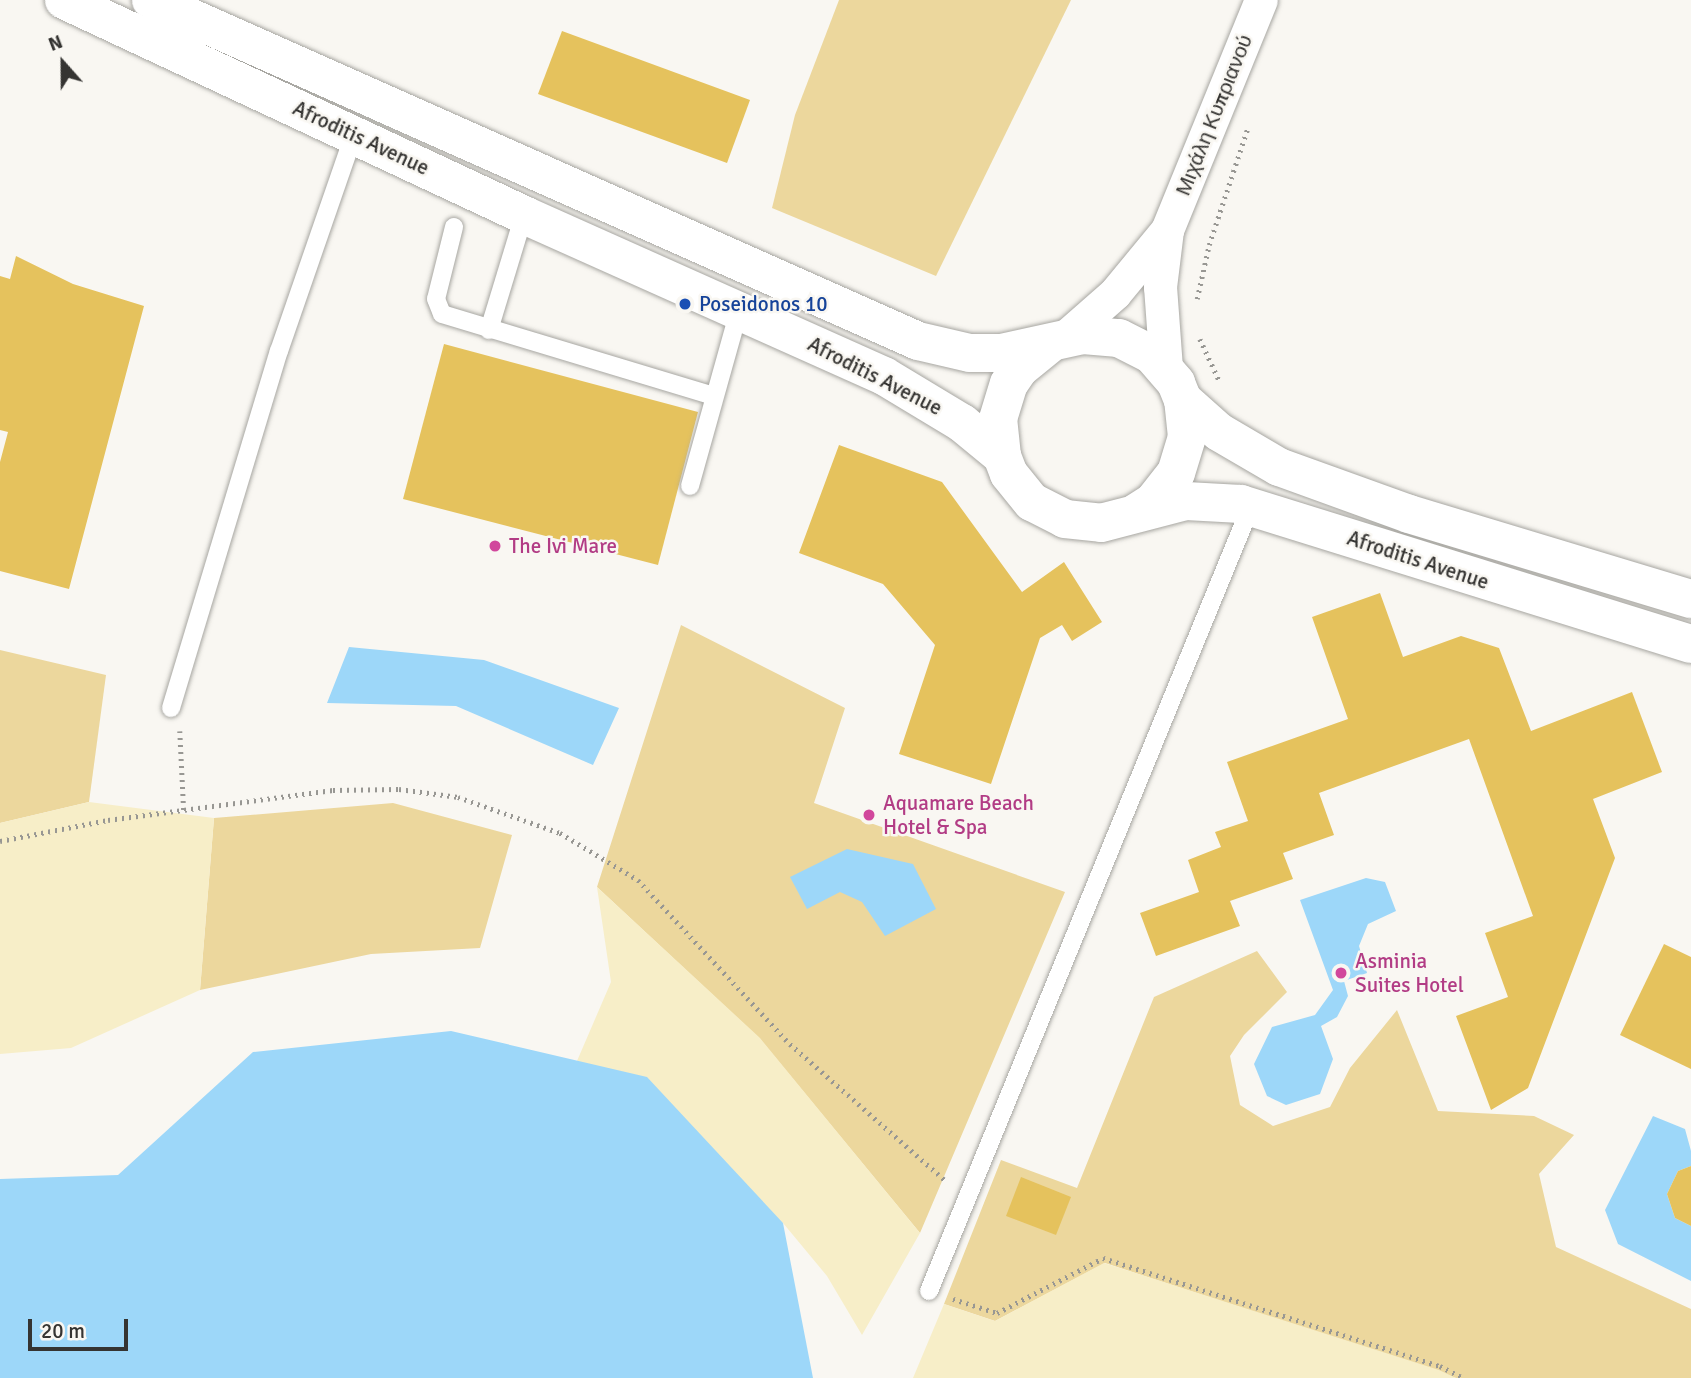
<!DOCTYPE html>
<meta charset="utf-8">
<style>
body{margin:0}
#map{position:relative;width:1691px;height:1378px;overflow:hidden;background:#f9f7f2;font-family:Signika,sans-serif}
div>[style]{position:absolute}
.green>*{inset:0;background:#ecd79d}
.sand>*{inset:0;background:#f7eec8}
.water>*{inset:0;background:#9dd7f9}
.building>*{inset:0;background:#e5c25d}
.path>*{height:4.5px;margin-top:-2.25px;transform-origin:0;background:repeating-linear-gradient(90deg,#989793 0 2px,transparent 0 7px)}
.roads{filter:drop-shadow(0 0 2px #a7a6a1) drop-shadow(0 0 2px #a7a6a1)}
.lane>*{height:18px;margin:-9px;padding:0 9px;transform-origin:9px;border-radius:9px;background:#fff}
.street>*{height:33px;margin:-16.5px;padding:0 16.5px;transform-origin:16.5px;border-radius:16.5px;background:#fff}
.secondary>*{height:38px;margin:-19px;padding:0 19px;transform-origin:19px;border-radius:19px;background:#fff}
.dots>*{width:19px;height:19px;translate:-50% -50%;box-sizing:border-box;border:4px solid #f9f7f2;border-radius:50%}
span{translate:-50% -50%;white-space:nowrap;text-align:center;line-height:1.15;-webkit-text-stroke:5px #f9f7f2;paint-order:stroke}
.street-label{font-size:21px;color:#353432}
.transit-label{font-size:21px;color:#164399}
.left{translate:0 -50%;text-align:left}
.hotel-label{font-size:21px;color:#b23c85}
.north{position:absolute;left:28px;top:28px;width:70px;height:70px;-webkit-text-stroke:5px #f9f7f2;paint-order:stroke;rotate:339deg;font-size:19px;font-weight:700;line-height:28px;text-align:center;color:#353432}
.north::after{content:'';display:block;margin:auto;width:24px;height:32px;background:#353432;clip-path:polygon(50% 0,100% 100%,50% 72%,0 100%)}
.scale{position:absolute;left:28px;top:1319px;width:100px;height:32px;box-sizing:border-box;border:4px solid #353432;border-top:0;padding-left:9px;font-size:21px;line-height:24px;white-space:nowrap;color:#353432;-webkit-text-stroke:5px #f9f7f2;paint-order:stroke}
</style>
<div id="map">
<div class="green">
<i style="clip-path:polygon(839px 0,1071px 0,936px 276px,772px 208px,795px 115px)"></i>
<i style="clip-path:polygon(681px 625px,845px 708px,814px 803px,1065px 892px,920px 1233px,760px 1039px,597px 887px)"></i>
<i style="clip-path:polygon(0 650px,106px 675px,89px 802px,0 823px)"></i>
<i style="clip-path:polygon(393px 803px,512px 835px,480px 948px,371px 954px,200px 990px,214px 818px)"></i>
<i style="clip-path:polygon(1257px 951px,1287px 992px,1244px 1035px,1230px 1056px,1240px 1105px,1273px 1126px,1330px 1107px,1350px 1068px,1397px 1010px,1438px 1111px,1534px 1116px,1574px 1135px,1539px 1174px,1556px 1247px,1691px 1309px,1691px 1378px,1456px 1378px,1105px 1263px,995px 1321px,944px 1304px,1001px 1160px,1077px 1188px,1154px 997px)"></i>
</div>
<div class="sand">
<i style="clip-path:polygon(89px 802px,214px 818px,200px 990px,71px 1048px,0 1054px,0 823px)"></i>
<i style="clip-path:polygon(597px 887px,760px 1038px,920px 1233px,862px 1335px,827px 1276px,783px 1223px,577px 1061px,611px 982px)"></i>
<i style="clip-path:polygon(1104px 1263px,1439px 1370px,1456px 1378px,913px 1378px,944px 1304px,995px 1321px)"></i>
</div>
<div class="water">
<i style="clip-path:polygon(349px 647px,484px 660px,619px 708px,593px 765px,456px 706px,327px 703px)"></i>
<i style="clip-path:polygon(847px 849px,913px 864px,936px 909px,885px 936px,862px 902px,840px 892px,807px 909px,790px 877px)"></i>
<i style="clip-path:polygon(1366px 878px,1385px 882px,1396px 911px,1368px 924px,1359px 946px,1367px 973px,1344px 981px,1348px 996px,1337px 1017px,1321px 1026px,1333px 1059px,1320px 1094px,1286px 1105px,1267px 1096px,1254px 1064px,1272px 1027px,1315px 1015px,1333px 990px,1300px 900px)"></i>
<i style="clip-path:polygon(451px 1031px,647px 1077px,783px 1223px,813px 1378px,0 1378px,0 1179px,118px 1175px,253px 1052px)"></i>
<i style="clip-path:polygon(1653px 1116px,1685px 1129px,1691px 1151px,1691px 1166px,1678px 1171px,1667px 1194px,1675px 1218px,1691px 1226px,1691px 1281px,1618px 1244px,1605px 1210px)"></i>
</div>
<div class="building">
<i style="clip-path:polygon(562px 31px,750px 100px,727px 163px,538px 94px)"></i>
<i style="clip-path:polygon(16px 256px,73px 284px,144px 306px,69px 589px,0 571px,0 462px,8px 432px,0 430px,0 276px,10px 279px)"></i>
<i style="clip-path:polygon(444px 344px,698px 412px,658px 565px,403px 499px)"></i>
<i style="clip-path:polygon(839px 445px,942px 482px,1022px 592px,1064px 562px,1102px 622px,1072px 641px,1062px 625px,1040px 638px,991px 784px,899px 754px,935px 645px,883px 584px,799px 553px)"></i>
<i style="clip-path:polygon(1380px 593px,1403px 657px,1461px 636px,1499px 648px,1531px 731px,1632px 692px,1662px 772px,1593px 799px,1615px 858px,1528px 1088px,1491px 1110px,1456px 1016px,1508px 997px,1485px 933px,1533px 916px,1469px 739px,1319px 793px,1334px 835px,1283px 853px,1293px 879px,1230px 901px,1240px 926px,1156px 956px,1140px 913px,1199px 892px,1188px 860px,1221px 847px,1215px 832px,1248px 821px,1227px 762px,1348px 719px,1312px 617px)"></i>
<i style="clip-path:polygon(1664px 944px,1691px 957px,1691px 1069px,1620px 1035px)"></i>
<i style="clip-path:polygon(1691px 1166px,1691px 1226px,1675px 1218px,1667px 1194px,1678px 1171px)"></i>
<i style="clip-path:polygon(1021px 1177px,1071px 1197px,1056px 1235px,1006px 1216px)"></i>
</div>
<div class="path">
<i style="left:1197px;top:299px;width:55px;rotate:-77.5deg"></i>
<i style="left:1209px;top:245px;width:124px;rotate:-71.7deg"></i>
<i style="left:1200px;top:339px;width:47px;rotate:65.1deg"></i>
<i style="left:180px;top:731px;width:81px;rotate:87.2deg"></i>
<i style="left:0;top:841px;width:110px;rotate:-11deg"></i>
<i style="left:108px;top:820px;width:227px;rotate:-7.6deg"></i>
<i style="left:333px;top:790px;width:66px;rotate:-0.9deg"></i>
<i style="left:399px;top:789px;width:60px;rotate:7.7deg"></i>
<i style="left:458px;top:797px;width:108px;rotate:19.4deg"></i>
<i style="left:560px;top:833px;width:91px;rotate:31.1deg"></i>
<i style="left:638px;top:880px;width:224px;rotate:47.2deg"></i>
<i style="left:790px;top:1044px;width:209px;rotate:41.3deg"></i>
<i style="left:953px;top:1299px;width:46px;rotate:17.7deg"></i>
<i style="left:997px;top:1313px;width:119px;rotate:-27.4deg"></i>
<i style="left:1103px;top:1258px;width:354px;rotate:17.8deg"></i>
<i style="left:1440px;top:1366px;width:27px;rotate:27deg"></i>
</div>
<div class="roads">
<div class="lane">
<i style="left:454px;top:227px;width:74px;rotate:104deg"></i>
<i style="left:436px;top:299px;width:16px;rotate:68deg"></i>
<i style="left:442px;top:314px;width:284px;rotate:16.8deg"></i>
<i style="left:489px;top:330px;width:120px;rotate:-73.1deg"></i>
<i style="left:690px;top:486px;width:183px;rotate:-74.4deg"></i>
<i style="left:171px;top:708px;width:373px;rotate:-73.2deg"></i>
<i style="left:279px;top:351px;width:230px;rotate:-70.9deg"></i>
<i style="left:929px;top:1291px;width:848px;rotate:-67.7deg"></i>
</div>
<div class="street">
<i style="left:1064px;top:338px;width:68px;rotate:-41.4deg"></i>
<i style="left:1115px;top:293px;width:82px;rotate:-50.5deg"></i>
<i style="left:1166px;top:368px;width:81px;rotate:-94.2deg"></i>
<i style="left:1160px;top:287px;width:57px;rotate:-83deg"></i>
<i style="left:1167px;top:230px;width:248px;rotate:-67.8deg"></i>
</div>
<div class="secondary">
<i style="left:64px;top:0;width:508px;rotate:25.05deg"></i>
<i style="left:524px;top:215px;width:394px;rotate:24.1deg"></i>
<i style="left:884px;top:376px;width:91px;rotate:31.1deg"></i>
<i style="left:962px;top:423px;width:52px;rotate:39.5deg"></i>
<i style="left:1002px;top:456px;width:19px;rotate:69deg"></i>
<i style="left:1009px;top:474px;width:36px;rotate:51deg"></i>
<i style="left:1032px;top:502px;width:37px;rotate:27deg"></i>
<i style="left:1065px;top:519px;width:36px;rotate:6deg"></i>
<i style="left:1101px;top:523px;width:88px;rotate:-14.5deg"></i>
<i style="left:1186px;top:501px;width:55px;rotate:3.1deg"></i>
<i style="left:1241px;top:504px;width:471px;rotate:17.3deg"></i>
<i style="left:151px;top:0;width:839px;rotate:23.97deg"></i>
<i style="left:918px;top:341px;width:53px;rotate:13deg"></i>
<i style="left:970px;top:353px;width:31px"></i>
<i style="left:1001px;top:353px;width:84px;rotate:-12.4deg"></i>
<i style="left:1083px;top:335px;width:36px;rotate:5deg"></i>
<i style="left:1119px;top:338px;width:37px;rotate:27deg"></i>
<i style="left:1152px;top:355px;width:37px;rotate:49deg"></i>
<i style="left:1176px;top:383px;width:18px;rotate:68deg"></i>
<i style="left:1183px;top:400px;width:48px;rotate:41.6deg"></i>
<i style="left:1219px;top:432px;width:69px;rotate:30.3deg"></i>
<i style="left:1279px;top:467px;width:138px;rotate:19.9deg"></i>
<i style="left:1409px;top:514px;width:295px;rotate:16.8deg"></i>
<i style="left:1002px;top:456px;width:37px;rotate:-96deg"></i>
<i style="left:998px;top:419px;width:37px;rotate:-73deg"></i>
<i style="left:1009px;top:384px;width:18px;rotate:-56deg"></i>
<i style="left:1019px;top:369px;width:36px;rotate:-39deg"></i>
<i style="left:1137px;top:512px;width:19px;rotate:-32deg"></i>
<i style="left:1153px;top:502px;width:37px;rotate:-52deg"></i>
<i style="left:1176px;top:473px;width:38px;rotate:-73deg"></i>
<i style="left:1187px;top:437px;width:37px;rotate:-96deg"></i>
</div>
</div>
<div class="dots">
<i style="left:685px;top:304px;background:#1a4fb4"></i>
<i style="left:495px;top:546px;background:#d1479c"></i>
<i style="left:869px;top:815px;background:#d1479c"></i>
<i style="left:1341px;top:973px;background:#d1479c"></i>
</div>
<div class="street-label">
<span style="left:1214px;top:115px;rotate:-68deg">Μιχάλη Κυπριανού</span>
<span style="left:361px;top:138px;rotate:25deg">Afroditis Avenue</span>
<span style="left:875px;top:376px;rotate:27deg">Afroditis Avenue</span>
<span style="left:1418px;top:560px;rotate:18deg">Afroditis Avenue</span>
</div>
<div class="transit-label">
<span class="left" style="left:699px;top:304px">Poseidonos 10</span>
</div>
<div class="hotel-label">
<span class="left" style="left:509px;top:546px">The Ivi Mare</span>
<span class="left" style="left:883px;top:815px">Aquamare Beach<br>Hotel &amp; Spa</span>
<span class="left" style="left:1355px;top:973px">Asminia<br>Suites Hotel</span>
</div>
<div class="north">N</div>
<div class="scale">20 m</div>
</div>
